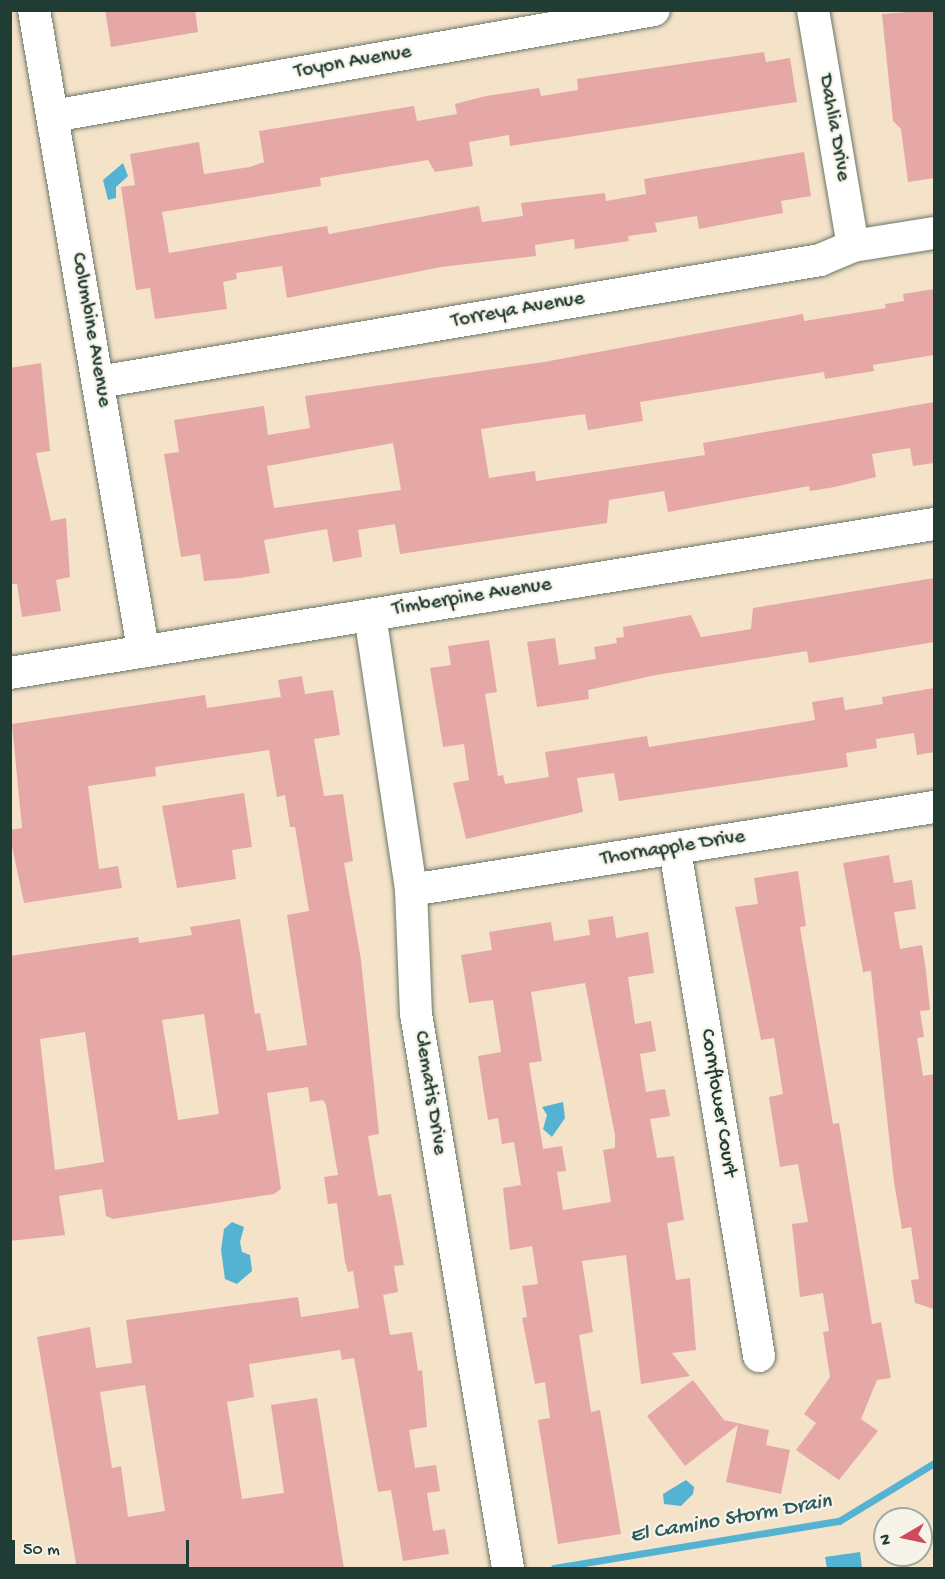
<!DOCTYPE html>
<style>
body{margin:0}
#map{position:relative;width:945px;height:1579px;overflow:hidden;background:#f4e2c9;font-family:"Gochi Hand",sans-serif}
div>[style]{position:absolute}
.water>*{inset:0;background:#54b3d3}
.stream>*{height:7px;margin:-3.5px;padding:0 3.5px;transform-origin:3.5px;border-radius:3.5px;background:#54b3d3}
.building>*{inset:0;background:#e6a8a7}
.roads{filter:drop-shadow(0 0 2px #6a7768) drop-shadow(0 0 2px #6a7768)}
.minor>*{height:32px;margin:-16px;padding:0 16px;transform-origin:16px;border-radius:16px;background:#fff}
span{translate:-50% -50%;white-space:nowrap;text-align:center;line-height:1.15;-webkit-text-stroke:4.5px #f7f3e8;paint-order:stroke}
.street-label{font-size:21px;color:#1f3d34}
.water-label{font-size:22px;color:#2c5a5c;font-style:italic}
.frame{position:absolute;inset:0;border:12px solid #1f3d34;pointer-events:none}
.north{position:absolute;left:873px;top:1507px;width:60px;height:60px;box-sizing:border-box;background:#f7f3e8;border:2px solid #a1aaa0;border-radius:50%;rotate:261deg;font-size:16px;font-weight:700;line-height:24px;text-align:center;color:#1f3d34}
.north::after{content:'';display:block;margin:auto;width:21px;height:27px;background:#d1495b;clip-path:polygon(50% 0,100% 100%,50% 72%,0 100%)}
.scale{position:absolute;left:12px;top:1540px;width:177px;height:27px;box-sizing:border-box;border:3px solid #1f3d34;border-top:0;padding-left:8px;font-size:18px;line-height:21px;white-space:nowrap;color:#1f3d34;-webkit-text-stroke:4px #f7f3e8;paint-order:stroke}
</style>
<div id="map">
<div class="water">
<i style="clip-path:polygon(123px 163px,128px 176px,116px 187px,116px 198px,108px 200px,103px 180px)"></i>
<i style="clip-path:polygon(563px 1102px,565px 1118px,552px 1137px,543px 1129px,547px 1115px,542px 1107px)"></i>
<i style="clip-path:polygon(232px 1222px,244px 1227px,240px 1242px,242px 1252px,250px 1255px,252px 1271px,237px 1284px,225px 1279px,221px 1250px,224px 1229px)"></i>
<i style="clip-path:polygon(686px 1480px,694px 1487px,693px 1494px,681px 1506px,664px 1504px,663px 1494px)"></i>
<i style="clip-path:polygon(860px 1552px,862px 1568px,827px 1568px,825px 1557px)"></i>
</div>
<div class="stream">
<i style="left:554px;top:1568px;width:289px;rotate:-9.4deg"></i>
<i style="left:839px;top:1521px;width:111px;rotate:-31.4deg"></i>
</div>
<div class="building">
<i style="clip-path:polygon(105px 10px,195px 10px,198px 32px,111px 47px)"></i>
<i style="clip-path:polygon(934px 10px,934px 178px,908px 182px,901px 129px,893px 121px,882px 14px)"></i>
<i style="clip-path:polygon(764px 52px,766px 62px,790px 58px,797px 102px,510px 146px,509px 135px,469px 142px,473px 166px,435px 172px,428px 160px,320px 178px,321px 186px,162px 212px,169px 253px,327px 226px,329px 234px,479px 206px,482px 222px,523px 216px,521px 203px,605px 193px,606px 201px,646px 194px,644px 179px,804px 152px,811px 196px,781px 201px,783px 213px,699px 229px,697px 216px,655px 223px,657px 232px,628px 236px,629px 241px,575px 249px,574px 239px,535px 245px,536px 256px,441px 267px,287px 298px,282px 266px,236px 273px,237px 279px,223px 282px,227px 309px,155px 319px,150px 288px,136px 290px,121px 187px,135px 185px,130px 154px,199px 142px,204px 174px,250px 167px,264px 162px,259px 131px,414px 106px,417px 121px,457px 114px,455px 104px,486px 96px,539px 88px,541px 96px,578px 90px,577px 79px)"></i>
<i style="clip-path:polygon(evenodd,934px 289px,934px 355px,873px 365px,874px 371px,825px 379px,824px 372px,640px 402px,643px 421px,588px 430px,585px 414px,481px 429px,489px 478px,535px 471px,536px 481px,705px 455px,703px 443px,934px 402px,934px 463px,913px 466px,910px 448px,872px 454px,876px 477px,835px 487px,810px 491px,809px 486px,668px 512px,664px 491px,609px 500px,607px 523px,400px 554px,395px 524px,358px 530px,362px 557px,333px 562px,327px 529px,281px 537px,264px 540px,270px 573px,240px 578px,204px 581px,200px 554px,181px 557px,164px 454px,179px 452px,174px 420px,264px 406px,268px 435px,310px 428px,305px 396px,544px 362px,803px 314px,804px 321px,886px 308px,885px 304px,904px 301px,903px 294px,934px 289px,393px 443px,401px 490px,274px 508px,267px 466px,393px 443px)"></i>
<i style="clip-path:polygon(41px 363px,50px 451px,36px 453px,51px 521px,66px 518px,70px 577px,56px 580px,61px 611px,22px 617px,17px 584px,10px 584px,10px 368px)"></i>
<i style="clip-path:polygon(934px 578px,934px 642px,809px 663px,807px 651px,656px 675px,588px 690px,589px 699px,537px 707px,527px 642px,555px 638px,559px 665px,596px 659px,594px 647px,617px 643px,616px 638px,624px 637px,623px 627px,691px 615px,701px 637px,727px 633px,751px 629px,753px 608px)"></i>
<i style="clip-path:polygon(489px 640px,497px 692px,485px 694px,498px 776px,503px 775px,505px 784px,549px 777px,545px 752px,647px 736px,649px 747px,748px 731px,815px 720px,812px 702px,843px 697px,845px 710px,883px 704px,882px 697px,934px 688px,934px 752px,917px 755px,914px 733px,876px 739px,877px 748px,846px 753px,848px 767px,619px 801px,614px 773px,577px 778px,583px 812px,466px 839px,453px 783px,469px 780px,464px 744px,443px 747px,430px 668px,451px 665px,448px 646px)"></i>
<i style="clip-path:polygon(evenodd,302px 676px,305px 694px,333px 690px,340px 735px,314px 739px,324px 796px,343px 794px,353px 861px,344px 863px,361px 960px,379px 1134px,368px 1136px,378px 1196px,391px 1194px,404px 1265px,394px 1266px,398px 1292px,383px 1295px,390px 1335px,412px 1332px,418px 1371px,422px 1370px,427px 1427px,409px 1430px,415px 1468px,436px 1465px,440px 1491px,427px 1493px,433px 1531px,445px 1529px,449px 1554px,403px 1561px,391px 1490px,378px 1492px,354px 1358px,342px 1360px,340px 1350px,249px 1364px,254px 1397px,227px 1402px,242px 1499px,284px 1493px,271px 1405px,317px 1398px,344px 1569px,77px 1569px,37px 1337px,90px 1327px,96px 1368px,132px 1363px,126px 1320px,298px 1297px,301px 1317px,359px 1308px,353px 1271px,348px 1272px,345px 1262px,337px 1203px,328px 1204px,324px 1177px,338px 1175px,326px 1105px,323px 1100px,310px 1102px,308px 1087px,267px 1093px,281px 1189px,274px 1194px,113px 1219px,106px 1216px,102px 1189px,59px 1196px,65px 1235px,10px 1241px,10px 956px,138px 937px,139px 943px,192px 935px,190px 927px,240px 919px,255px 1014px,260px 1013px,267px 1051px,307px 1045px,287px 915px,309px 911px,295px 827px,290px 827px,285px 795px,277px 797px,269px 750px,155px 767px,156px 776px,88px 786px,99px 869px,118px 866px,122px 888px,24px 903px,10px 837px,10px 830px,22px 828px,12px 724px,205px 695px,207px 708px,281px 697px,278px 680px,302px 676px,204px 1014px,219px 1114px,178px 1120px,162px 1020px,204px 1014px,302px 676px,85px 1032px,104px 1162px,55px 1170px,40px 1039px,85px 1032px,302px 676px,145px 1385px,165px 1511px,128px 1517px,121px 1466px,112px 1468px,100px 1392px,145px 1385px)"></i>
<i style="clip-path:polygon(244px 793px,252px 847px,232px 850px,236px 879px,177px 888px,162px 806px)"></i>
<i style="clip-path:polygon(889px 855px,894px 883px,912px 880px,916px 909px,894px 912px,900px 949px,922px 945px,926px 971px,930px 1010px,920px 1011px,924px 1037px,917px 1038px,923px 1076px,934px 1074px,934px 1309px,915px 1303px,911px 1280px,919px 1279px,911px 1227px,902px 1229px,894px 1182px,871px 971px,863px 972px,843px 863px)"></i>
<i style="clip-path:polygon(798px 871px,806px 926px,800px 927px,833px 1124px,839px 1123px,872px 1324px,881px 1322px,891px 1378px,877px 1380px,861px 1419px,878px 1431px,839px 1480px,796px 1450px,816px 1423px,804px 1414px,830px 1377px,823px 1332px,829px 1331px,823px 1293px,800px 1297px,792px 1224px,808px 1222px,798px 1164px,780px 1167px,769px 1097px,783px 1094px,774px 1038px,761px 1040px,735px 907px,758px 904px,754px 878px)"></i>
<i style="clip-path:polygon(evenodd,613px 916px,616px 938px,648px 932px,654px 973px,628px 977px,635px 1024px,651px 1021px,656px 1051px,640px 1054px,646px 1092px,665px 1089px,670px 1116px,650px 1119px,657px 1158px,674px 1156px,684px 1220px,667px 1223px,676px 1280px,690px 1278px,696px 1350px,672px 1353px,690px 1376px,641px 1384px,626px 1255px,582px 1261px,593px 1332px,579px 1335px,591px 1412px,600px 1410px,621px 1534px,558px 1544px,538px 1420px,550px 1418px,545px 1382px,535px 1384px,522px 1318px,527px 1317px,522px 1286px,538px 1284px,532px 1246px,510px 1250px,503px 1188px,521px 1185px,514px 1142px,502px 1144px,498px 1118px,488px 1120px,478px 1056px,501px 1052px,493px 1000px,469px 1003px,461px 955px,492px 950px,489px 932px,551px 922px,554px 941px,590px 935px,588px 920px,613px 916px,585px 983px,615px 1135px,615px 1148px,603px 1150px,611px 1202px,563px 1210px,557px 1172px,566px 1171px,562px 1146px,543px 1149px,529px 1063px,542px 1061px,531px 992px,585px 983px)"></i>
<i style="clip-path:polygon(693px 1380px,724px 1420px,769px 1430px,766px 1445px,790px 1450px,781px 1494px,726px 1482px,738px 1425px,685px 1466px,647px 1416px)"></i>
</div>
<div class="roads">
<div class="minor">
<i style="left:34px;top:10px;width:648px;rotate:80.32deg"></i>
<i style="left:813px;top:10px;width:239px;rotate:80.4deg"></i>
<i style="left:53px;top:116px;width:610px;rotate:-10deg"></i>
<i style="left:99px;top:382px;width:731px;rotate:-9.6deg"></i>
<i style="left:820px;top:260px;width:36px;rotate:-23deg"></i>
<i style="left:853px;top:246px;width:82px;rotate:-9.1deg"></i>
<i style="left:370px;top:615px;width:278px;rotate:81.5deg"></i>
<i style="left:411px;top:890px;width:124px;rotate:87.7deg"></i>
<i style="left:416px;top:1014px;width:562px;rotate:80.57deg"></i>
<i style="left:10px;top:673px;width:936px;rotate:-9.16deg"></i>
<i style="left:675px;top:850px;width:513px;rotate:80.57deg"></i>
<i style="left:411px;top:890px;width:530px;rotate:-9.02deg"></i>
</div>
</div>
<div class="street-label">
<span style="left:353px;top:63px;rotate:-10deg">Toyon Avenue</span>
<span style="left:833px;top:128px;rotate:80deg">Dahlia Drive</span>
<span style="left:518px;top:311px;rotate:-10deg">Torreya Avenue</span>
<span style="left:90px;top:330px;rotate:80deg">Columbine Avenue</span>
<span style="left:472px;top:598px;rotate:-9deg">Timberpine Avenue</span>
<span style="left:673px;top:849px;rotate:-9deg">Thornapple Drive</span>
<span style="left:429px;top:1093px;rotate:81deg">Clematis Drive</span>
<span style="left:717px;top:1103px;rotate:81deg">Cornflower Court</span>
</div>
<div class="water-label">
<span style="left:731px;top:1520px;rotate:-10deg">El Camino Storm Drain</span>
</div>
<div class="frame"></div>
<div class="north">N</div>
<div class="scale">50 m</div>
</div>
